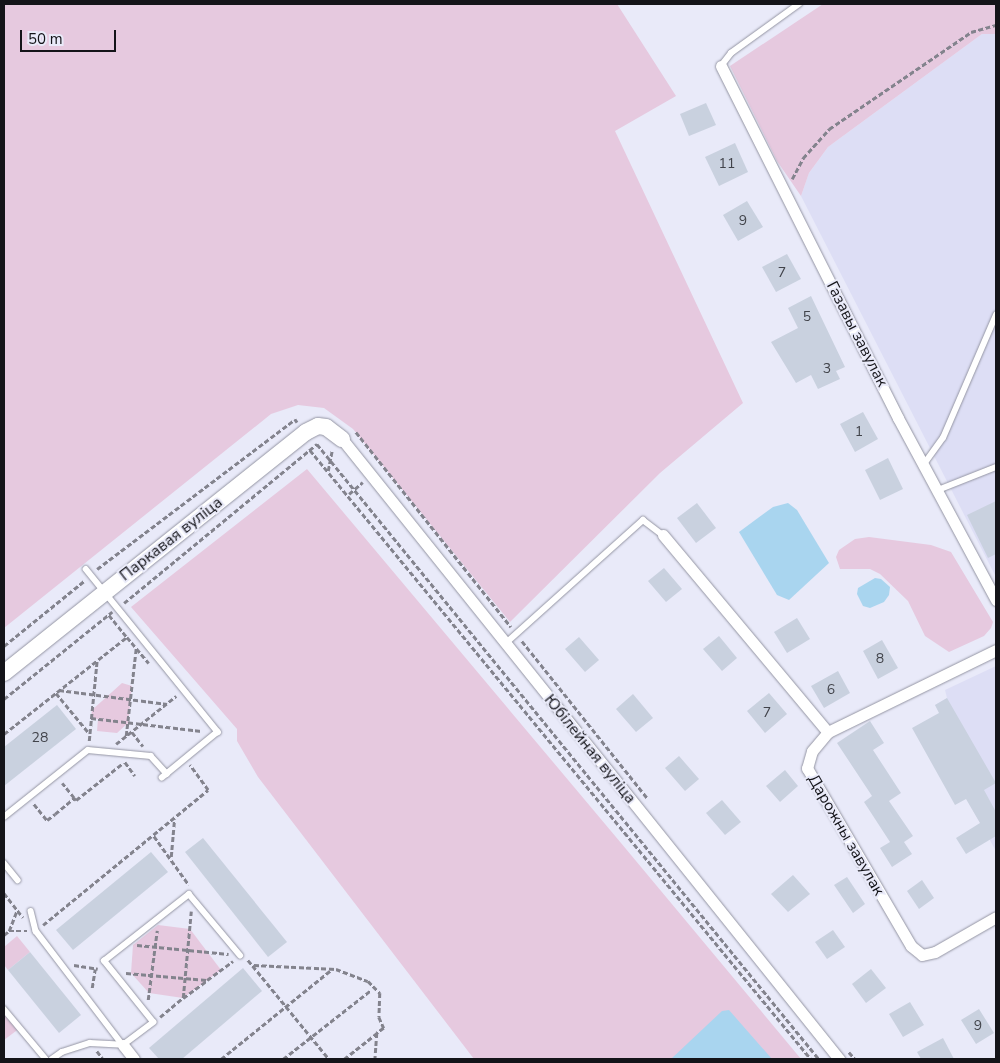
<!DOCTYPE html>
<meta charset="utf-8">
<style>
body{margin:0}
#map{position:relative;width:1000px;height:1063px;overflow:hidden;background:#e9eaf9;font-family:"Nunito Sans",sans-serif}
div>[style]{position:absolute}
.built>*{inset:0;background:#dddef5}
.green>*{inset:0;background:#e6c9df}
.water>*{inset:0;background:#a9d5ef}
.building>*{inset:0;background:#c9d1df}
.path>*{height:2.5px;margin-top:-1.25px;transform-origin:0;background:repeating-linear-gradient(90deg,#83838d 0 5px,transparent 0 7.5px)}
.roads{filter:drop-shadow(0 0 1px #9495a3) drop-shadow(0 0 1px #9495a3)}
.lane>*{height:5.5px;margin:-2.75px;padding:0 2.75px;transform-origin:2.75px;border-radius:2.75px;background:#fff}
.street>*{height:11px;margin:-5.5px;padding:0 5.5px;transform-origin:5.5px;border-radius:5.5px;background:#fff}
.secondary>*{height:16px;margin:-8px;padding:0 8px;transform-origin:8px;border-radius:8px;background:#fff}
span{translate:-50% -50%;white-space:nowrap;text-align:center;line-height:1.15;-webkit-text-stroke:4px #e9eaf9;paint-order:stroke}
.number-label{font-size:14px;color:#41434a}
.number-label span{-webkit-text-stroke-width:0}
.street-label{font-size:16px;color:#141419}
.frame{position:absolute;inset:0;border:5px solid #141419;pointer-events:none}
.scale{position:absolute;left:20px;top:30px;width:96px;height:22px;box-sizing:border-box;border:2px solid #141419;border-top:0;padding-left:6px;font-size:15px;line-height:18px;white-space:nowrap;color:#141419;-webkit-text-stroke:4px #e9eaf9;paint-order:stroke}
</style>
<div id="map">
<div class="built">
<i style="clip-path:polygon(982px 34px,996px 34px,996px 577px,801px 196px,809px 173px,828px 147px)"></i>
<i style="clip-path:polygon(996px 666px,996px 851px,970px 805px,983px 790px,935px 705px,947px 698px,945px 690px)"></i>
</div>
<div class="green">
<i style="clip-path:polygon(4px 4px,617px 4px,676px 96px,615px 131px,743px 403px,660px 473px,510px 622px,353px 429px,324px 408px,298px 405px,271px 414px,4px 628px)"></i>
<i style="clip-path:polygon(823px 4px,996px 4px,996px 34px,982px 34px,828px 147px,809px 173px,801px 196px,777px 161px,730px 66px)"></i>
<i style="clip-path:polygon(307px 469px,621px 843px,801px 1059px,474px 1059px,258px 777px,237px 741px,237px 729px,131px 607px)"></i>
<i style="clip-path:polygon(869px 537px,931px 545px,951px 552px,993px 622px,991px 628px,984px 636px,949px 652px,925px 636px,908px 601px,880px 574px,870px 569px,840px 569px,836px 557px,839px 550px,855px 539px)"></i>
<i style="clip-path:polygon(122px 683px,132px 686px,128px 723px,117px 733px,97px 731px,98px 719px,91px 718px,92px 710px)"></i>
<i style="clip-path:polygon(158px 925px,190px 929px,221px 970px,183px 998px,149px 993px,131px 973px,133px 945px)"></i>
<i style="clip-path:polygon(17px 936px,30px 952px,8px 970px,4px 965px,4px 947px)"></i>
<i style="clip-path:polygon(4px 1009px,20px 1028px,4px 1040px)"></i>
</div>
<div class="water">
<i style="clip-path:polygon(788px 503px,797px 510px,829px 563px,789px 600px,777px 595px,739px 532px,773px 507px)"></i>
<i style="clip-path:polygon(875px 578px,881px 579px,890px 587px,889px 595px,884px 602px,870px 608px,863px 606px,857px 594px,858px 588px)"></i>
<i style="clip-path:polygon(729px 1010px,772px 1059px,671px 1059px,722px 1011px)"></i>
</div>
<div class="building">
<i style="clip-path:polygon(706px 103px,716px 125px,689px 136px,680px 114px)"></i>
<i style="clip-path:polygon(735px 143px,748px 172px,719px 186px,705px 157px)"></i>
<i style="clip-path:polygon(747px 201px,763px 227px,738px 241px,723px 215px)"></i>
<i style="clip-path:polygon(787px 254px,801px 279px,776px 292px,762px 267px)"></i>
<i style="clip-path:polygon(811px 296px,845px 367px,836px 371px,840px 379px,818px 389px,811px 375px,796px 383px,771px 342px,798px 328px,788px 308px)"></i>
<i style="clip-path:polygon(863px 412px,878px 439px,855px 452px,840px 424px)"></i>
<i style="clip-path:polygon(888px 458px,903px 489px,880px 500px,865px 470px)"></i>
<i style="clip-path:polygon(996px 501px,996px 554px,988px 558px,967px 515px)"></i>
<i style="clip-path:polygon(697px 503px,716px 528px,696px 543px,677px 518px)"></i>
<i style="clip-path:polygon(664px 568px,682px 589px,666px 602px,648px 581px)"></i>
<i style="clip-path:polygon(797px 618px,810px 639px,787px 653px,774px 632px)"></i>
<i style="clip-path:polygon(719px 636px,737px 658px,722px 671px,703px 649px)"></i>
<i style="clip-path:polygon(579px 637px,599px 660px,585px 672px,565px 649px)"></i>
<i style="clip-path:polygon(882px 640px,898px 668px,878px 679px,863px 651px)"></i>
<i style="clip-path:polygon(838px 671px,850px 693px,824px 708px,811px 686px)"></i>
<i style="clip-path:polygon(769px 693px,787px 714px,765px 733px,747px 711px)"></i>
<i style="clip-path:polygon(633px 694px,653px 718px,636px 732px,616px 709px)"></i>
<i style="clip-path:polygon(947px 698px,996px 783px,984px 790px,996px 812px,996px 836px,966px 854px,956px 838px,980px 823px,966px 799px,955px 805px,912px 728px,939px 713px,935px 705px)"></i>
<i style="clip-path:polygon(57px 705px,76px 729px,4px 786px,4px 747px)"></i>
<i style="clip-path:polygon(870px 721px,884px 743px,873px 750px,901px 793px,889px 801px,913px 836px,904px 842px,912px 854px,892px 867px,880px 848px,890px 842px,864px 802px,872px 796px,837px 743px)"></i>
<i style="clip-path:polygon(679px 756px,699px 779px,685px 791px,665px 768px)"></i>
<i style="clip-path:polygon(785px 770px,798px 786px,780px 802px,766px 786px)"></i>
<i style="clip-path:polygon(722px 800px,741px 822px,725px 835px,706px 813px)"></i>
<i style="clip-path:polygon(203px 838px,287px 942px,268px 957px,185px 852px)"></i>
<i style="clip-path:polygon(151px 852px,168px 872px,73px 950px,56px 930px)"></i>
<i style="clip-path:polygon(793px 875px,810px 894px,788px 912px,771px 894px)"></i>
<i style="clip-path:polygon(847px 877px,865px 904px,853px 913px,834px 885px)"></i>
<i style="clip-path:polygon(922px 880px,934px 898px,919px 909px,907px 891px)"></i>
<i style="clip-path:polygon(833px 930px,845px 947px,827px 959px,815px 942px)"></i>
<i style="clip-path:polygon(30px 952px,81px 1015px,59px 1033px,8px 970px)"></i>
<i style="clip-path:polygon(243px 968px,262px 991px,182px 1059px,159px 1059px,149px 1048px)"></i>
<i style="clip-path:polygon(871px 969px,886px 988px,866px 1003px,852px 984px)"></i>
<i style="clip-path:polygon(910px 1002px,924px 1025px,903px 1037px,889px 1014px)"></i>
<i style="clip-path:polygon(979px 1009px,994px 1033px,976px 1044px,961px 1020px)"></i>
<i style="clip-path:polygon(943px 1038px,954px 1059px,921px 1059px,917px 1052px)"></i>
</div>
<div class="path">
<i style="left:792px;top:179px;width:24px;rotate:-62deg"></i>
<i style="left:803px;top:158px;width:39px;rotate:-48deg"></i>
<i style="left:829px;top:129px;width:172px;rotate:-34.3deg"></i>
<i style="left:971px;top:32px;width:26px;rotate:-16deg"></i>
<i style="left:356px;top:432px;width:249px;rotate:51.5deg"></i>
<i style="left:310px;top:450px;width:789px;rotate:50.56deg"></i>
<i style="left:328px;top:471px;width:21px;rotate:-79deg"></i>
<i style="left:349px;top:494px;width:18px;rotate:-41deg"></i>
<i style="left:97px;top:569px;width:248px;rotate:-37.1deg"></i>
<i style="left:295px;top:419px;width:4px;rotate:56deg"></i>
<i style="left:124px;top:603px;width:250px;rotate:-39.5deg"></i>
<i style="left:317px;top:444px;width:794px;rotate:50.78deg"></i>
<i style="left:109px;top:615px;width:28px;rotate:51deg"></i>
<i style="left:522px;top:641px;width:202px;rotate:51.4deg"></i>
<i style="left:4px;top:646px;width:103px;rotate:-39.1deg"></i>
<i style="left:59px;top:690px;width:109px;rotate:7.4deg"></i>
<i style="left:56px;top:693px;width:52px;rotate:50.5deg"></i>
<i style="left:4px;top:699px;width:139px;rotate:-38.9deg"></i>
<i style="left:91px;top:718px;width:111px;rotate:6.7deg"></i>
<i style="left:132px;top:732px;width:18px;rotate:52deg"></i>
<i style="left:4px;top:734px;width:157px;rotate:-38.3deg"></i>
<i style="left:127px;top:637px;width:34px;rotate:50deg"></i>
<i style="left:126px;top:736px;width:89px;rotate:-83.5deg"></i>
<i style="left:89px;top:741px;width:81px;rotate:-84.4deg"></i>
<i style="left:116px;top:744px;width:77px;rotate:-38.7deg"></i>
<i style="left:125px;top:762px;width:17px;rotate:54deg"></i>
<i style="left:74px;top:798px;width:3px;rotate:45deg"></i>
<i style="left:76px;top:800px;width:60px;rotate:-38.2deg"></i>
<i style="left:34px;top:804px;width:21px;rotate:51deg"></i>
<i style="left:47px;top:820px;width:10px;rotate:-37deg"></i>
<i style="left:55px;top:814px;width:25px;rotate:-40deg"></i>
<i style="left:74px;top:798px;width:19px;rotate:-129deg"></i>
<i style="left:154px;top:836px;width:60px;rotate:54.5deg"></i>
<i style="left:171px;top:857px;width:38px;rotate:-85deg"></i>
<i style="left:4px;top:893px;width:31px;rotate:52deg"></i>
<i style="left:43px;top:925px;width:213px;rotate:-39.3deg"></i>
<i style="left:208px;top:790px;width:31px;rotate:-126deg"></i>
<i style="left:9px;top:931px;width:18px"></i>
<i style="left:4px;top:935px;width:6px;rotate:-39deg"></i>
<i style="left:9px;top:931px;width:22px;rotate:-69deg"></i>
<i style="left:137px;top:945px;width:92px;rotate:5.6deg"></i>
<i style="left:248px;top:960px;width:128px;rotate:50.7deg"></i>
<i style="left:74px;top:965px;width:24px;rotate:9deg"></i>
<i style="left:254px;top:965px;width:82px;rotate:2.8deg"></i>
<i style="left:336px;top:969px;width:34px;rotate:21deg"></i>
<i style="left:368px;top:981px;width:17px;rotate:45deg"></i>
<i style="left:380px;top:993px;width:24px;rotate:92deg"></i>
<i style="left:379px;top:1017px;width:12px;rotate:66deg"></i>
<i style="left:384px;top:1028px;width:9px;rotate:144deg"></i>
<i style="left:377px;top:1033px;width:26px;rotate:94deg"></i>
<i style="left:126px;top:973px;width:81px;rotate:4.9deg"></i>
<i style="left:207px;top:980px;width:32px;rotate:-36deg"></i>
<i style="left:92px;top:988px;width:19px;rotate:-81deg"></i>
<i style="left:183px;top:998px;width:29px;rotate:-36deg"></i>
<i style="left:148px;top:1000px;width:70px;rotate:-82.6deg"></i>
<i style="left:160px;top:1017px;width:30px;rotate:-40deg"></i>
<i style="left:183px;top:998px;width:87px;rotate:-84.7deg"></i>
<i style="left:97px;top:1051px;width:10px;rotate:53deg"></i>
<i style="left:849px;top:1052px;width:9px;rotate:49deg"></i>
<i style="left:221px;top:1059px;width:141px;rotate:-39deg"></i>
<i style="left:283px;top:1059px;width:112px;rotate:-38.1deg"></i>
<i style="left:344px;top:1059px;width:42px;rotate:-38.2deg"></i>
</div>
<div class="roads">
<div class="lane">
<i style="left:721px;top:66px;width:16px;rotate:-52deg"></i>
<i style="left:731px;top:53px;width:84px;rotate:-35.8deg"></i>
<i style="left:924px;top:464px;width:32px;rotate:-54deg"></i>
<i style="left:943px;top:438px;width:134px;rotate:-66.7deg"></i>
<i style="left:938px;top:490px;width:62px;rotate:-21.6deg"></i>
<i style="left:86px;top:569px;width:210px;rotate:51deg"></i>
<i style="left:218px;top:732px;width:72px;rotate:140.6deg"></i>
<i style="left:506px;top:643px;width:184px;rotate:-41.9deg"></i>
<i style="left:643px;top:520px;width:25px;rotate:37deg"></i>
<i style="left:4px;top:817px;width:107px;rotate:-38.6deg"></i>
<i style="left:88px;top:750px;width:63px;rotate:5.4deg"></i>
<i style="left:151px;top:756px;width:24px;rotate:48deg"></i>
<i style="left:4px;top:863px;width:22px;rotate:51deg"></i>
<i style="left:31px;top:911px;width:21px;rotate:76deg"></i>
<i style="left:36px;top:931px;width:143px;rotate:52.7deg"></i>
<i style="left:4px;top:1009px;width:65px;rotate:50deg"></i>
<i style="left:52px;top:1059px;width:12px;rotate:-35deg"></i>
<i style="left:62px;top:1052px;width:29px;rotate:-18deg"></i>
<i style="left:90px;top:1043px;width:33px;rotate:3deg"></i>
<i style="left:123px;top:1045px;width:38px;rotate:-37deg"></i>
<i style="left:153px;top:1022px;width:78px;rotate:-128.8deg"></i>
<i style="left:104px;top:961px;width:108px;rotate:-38.2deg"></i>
<i style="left:189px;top:894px;width:80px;rotate:50.1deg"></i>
</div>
<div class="street">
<i style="left:721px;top:66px;width:394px;rotate:63.3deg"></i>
<i style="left:898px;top:418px;width:207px;rotate:61.7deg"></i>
<i style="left:342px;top:439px;width:795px;rotate:51.28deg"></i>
<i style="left:663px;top:535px;width:257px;rotate:50.1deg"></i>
<i style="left:828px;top:732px;width:25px;rotate:130deg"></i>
<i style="left:812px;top:751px;width:18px;rotate:106deg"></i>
<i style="left:807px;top:768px;width:206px;rotate:59.7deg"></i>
<i style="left:911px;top:946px;width:14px;rotate:39deg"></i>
<i style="left:922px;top:955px;width:13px;rotate:-13deg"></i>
<i style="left:935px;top:952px;width:70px;rotate:-29.8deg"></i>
<i style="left:828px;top:732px;width:187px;rotate:-26deg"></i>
<i style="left:123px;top:1045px;width:18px;rotate:52deg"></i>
</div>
<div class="secondary">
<i style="left:4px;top:673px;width:386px;rotate:-38.6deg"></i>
<i style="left:306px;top:432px;width:13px;rotate:-27deg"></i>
<i style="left:318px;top:426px;width:8px;rotate:7deg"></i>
<i style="left:326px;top:427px;width:20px;rotate:37deg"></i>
</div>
</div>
<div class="number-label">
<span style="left:727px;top:164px">11</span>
<span style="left:743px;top:221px">9</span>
<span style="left:782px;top:273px">7</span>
<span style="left:807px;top:317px">5</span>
<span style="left:827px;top:369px">3</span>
<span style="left:859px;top:432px">1</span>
<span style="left:880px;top:659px">8</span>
<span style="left:831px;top:690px">6</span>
<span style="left:767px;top:713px">7</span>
<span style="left:40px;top:738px">28</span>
<span style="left:978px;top:1026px">9</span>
</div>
<div class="street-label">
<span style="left:857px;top:334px;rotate:63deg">Газавы завулак</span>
<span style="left:171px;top:539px;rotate:-38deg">Паркавая вуліца</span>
<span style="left:590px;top:749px;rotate:51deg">Юбілейная вуліца</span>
<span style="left:846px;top:835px;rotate:60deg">Дарожны завулак</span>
</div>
<div class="frame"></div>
<div class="scale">50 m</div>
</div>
